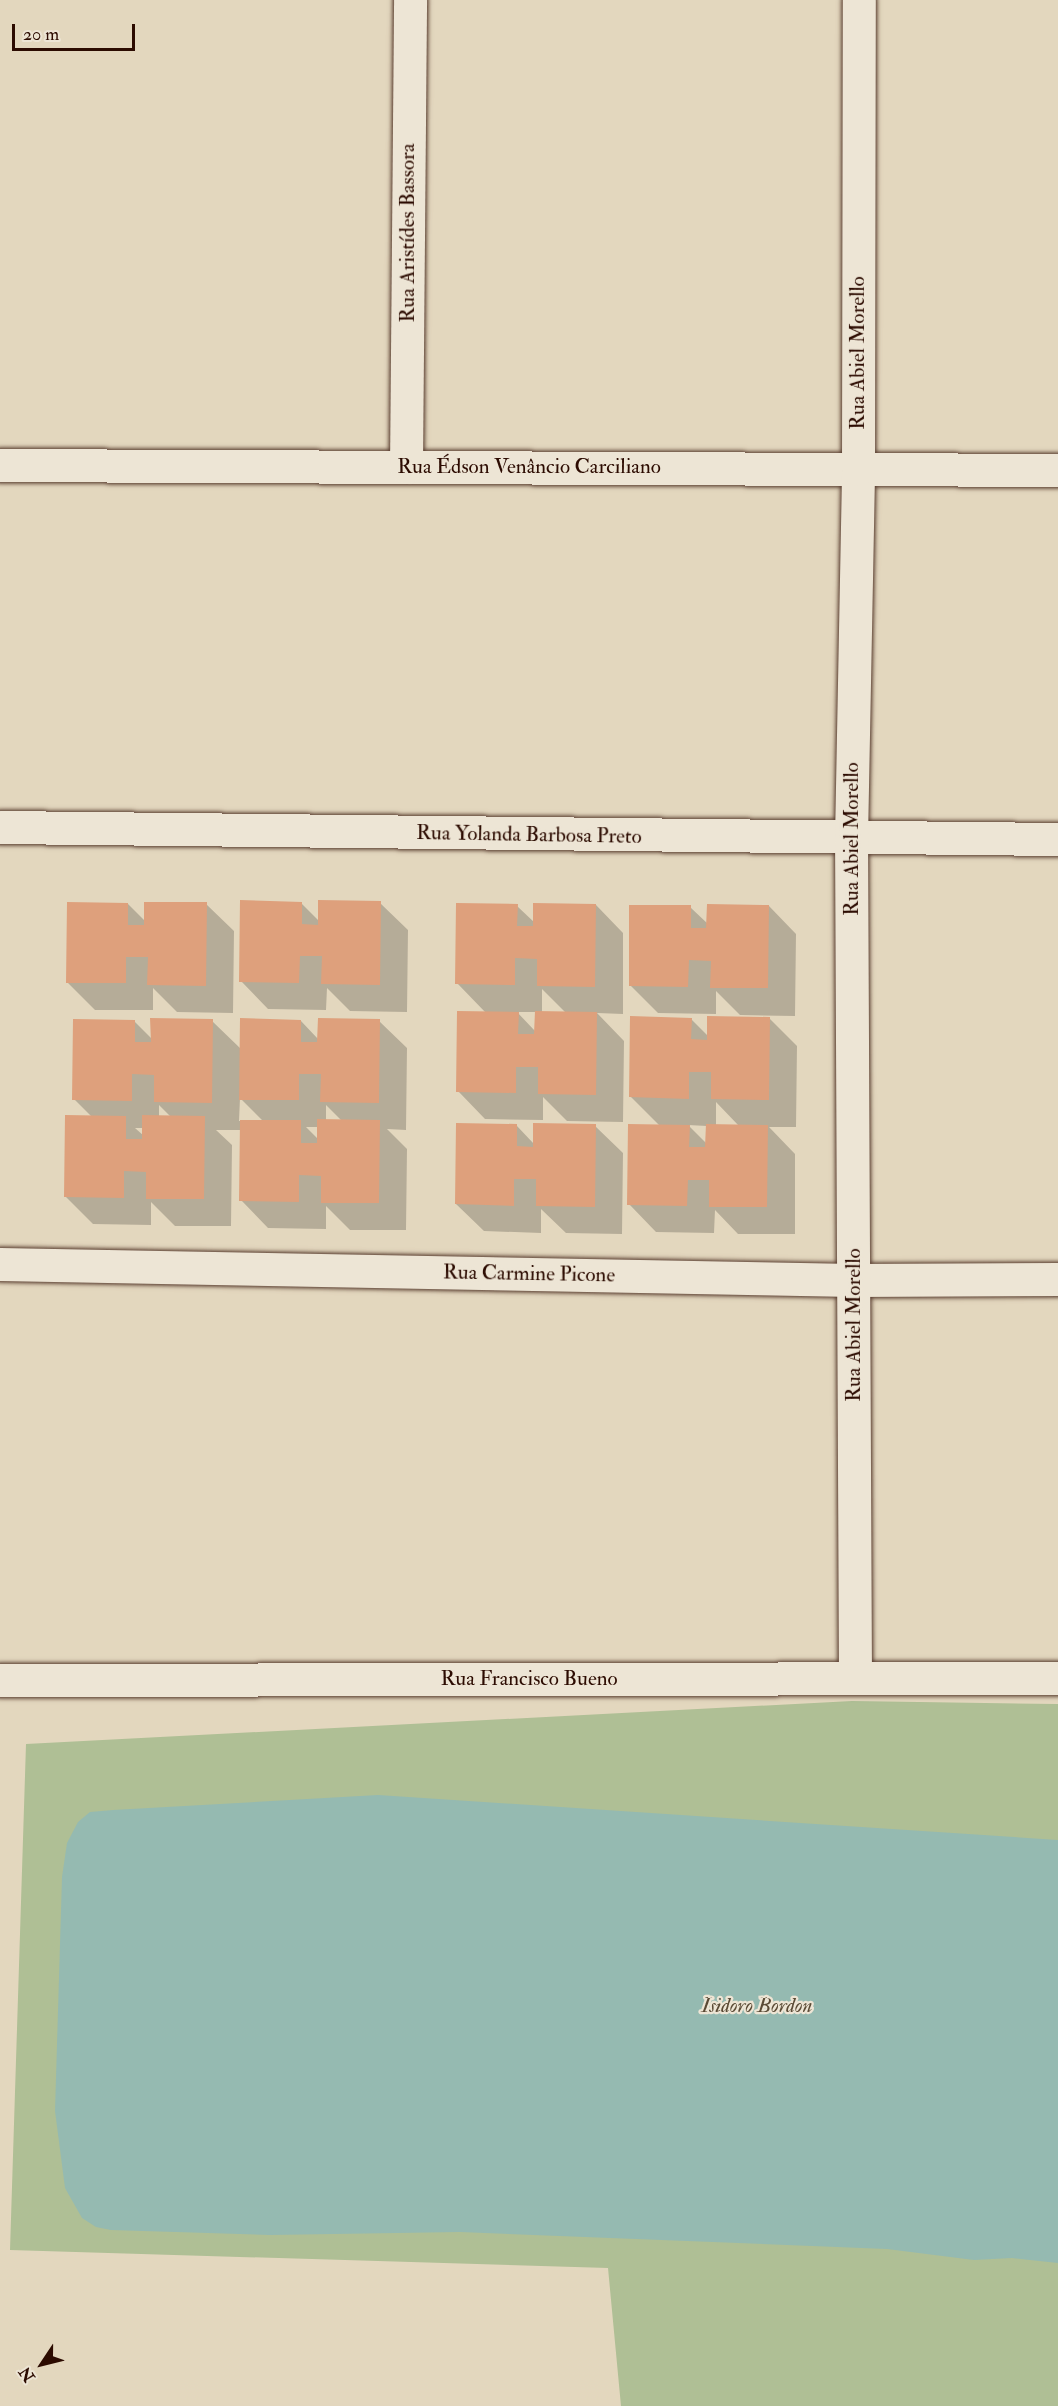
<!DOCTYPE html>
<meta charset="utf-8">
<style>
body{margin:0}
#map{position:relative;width:1058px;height:2406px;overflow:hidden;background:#e3d7be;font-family:"IM FELL Double Pica",serif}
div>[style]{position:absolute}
.green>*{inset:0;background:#afbf95}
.water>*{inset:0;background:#95bab1}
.shadow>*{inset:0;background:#0003}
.building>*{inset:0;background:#dea07c}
.roads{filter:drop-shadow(0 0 2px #5a3e30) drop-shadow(0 0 2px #5a3e30)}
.street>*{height:33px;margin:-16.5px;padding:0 16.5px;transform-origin:16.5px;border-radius:16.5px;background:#ede5d5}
span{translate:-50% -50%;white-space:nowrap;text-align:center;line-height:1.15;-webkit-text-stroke:4.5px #ede5d5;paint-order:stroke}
.street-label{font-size:21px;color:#2c0b01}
.park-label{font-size:21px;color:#5a4a35;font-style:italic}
.north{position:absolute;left:12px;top:2334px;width:60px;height:60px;-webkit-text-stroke:4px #ede5d5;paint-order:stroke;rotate:235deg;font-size:16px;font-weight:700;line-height:24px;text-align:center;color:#2c0b01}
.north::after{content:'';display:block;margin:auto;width:21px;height:27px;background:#2c0b01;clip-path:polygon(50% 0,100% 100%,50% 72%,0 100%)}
.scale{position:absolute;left:12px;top:24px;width:123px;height:27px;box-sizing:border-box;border:3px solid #2c0b01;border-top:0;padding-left:8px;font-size:18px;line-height:21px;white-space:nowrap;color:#2c0b01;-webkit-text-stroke:4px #ede5d5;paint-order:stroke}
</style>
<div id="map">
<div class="green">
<i style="clip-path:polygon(852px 1701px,1058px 1704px,1058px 2406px,621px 2406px,608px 2268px,10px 2250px,26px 1744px)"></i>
</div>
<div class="water">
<i style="clip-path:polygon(378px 1795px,1058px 1840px,1058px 2263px,1012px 2258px,974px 2260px,887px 2249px,460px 2232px,270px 2235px,111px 2230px,96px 2227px,82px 2218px,65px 2188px,55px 2111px,62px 1877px,67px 1843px,78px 1822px,90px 1812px,113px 1810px)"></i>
</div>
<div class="shadow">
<i style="clip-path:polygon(301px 903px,319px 921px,380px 903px,408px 930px,407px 1012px,350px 1011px,327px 988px,326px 1010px,268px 1009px,241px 981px)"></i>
<i style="clip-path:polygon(128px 904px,146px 922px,206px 904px,234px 931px,233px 1013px,177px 1012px,153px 988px,153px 1010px,95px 1010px,67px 982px)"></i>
<i style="clip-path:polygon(evenodd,596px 905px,623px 933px,623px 1014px,597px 1013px,624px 1041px,623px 1122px,567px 1121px,543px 1097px,543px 1120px,485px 1119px,458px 1091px,486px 1013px,457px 983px,517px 906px,535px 923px,596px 905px,542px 989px,566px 1013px,542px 1012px,542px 989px,596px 905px,517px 1012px,536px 1012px,535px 1031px,517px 1012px)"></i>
<i style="clip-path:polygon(769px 906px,796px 934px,795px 1016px,740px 1015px,716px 991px,716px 1014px,658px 1013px,630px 985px,690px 907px,708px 924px)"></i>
<i style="clip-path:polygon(evenodd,691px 1019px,708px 1036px,770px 1019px,797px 1046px,796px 1127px,769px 1127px,795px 1154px,795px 1234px,738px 1234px,715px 1210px,714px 1233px,656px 1232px,629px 1204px,660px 1126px,631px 1097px,691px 1019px,716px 1102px,739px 1126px,716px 1125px,716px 1102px,691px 1019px,688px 1125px,707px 1126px,707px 1144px,688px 1125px)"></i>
<i style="clip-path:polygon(evenodd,134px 1021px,152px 1039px,212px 1021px,241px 1049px,301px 1021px,318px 1039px,379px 1021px,407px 1048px,406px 1130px,387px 1129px,407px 1149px,406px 1230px,350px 1230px,326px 1206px,326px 1229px,268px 1228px,241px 1200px,241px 1130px,216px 1130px,232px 1145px,231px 1226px,175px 1226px,151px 1202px,151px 1225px,93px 1224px,65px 1196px,92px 1117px,74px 1099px,134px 1021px,240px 1098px,263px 1121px,239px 1121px,240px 1098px,134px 1021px,159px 1105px,171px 1117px,159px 1117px,159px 1105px,134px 1021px,326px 1105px,342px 1121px,326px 1121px,326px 1105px,134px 1021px,306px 1127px,319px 1127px,319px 1140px,306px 1127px,134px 1021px,135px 1128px,144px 1128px,144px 1136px,135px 1128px)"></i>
<i style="clip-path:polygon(517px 1126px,534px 1144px,595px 1126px,623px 1153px,622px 1234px,566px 1233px,541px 1209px,541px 1233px,484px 1231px,456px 1204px)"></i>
</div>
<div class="building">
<i style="clip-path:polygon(240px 900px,302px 902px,302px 924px,318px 925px,318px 900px,381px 901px,380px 985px,321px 984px,322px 956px,300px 956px,299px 983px,239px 982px)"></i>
<i style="clip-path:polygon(67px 902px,128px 903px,128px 925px,144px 925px,144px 902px,207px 902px,206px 986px,147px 985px,148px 957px,126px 957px,126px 983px,66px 983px)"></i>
<i style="clip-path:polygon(456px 903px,518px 904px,517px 926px,533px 926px,533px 903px,596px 904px,595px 987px,537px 986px,537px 959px,515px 958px,515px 985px,455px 984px)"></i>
<i style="clip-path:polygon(707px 904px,769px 905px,768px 988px,710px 988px,711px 961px,689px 960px,688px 987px,629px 986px,629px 905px,691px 905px,691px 928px,706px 928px)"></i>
<i style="clip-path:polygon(457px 1011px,519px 1012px,518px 1034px,534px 1034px,535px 1011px,597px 1012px,596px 1095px,538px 1094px,538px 1067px,516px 1067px,516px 1093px,456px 1092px)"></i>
<i style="clip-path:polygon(630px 1016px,692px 1018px,691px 1039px,707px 1040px,707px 1016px,770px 1017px,769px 1100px,711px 1099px,711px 1072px,689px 1072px,689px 1099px,629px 1097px)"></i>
<i style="clip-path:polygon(150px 1018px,213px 1019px,212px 1103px,154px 1102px,154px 1075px,132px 1074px,132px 1101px,72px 1100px,73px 1019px,135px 1020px,135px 1042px,151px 1042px)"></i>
<i style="clip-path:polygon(240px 1018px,301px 1020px,301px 1042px,317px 1042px,318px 1018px,380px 1019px,379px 1103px,320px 1102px,321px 1074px,299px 1074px,299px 1100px,239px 1100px)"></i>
<i style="clip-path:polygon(65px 1115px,126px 1116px,126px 1139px,142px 1139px,142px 1115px,205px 1116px,204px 1199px,146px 1199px,146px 1172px,124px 1171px,124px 1198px,64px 1197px)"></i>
<i style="clip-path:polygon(317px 1119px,380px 1120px,379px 1203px,321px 1203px,321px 1176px,299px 1175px,299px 1202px,239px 1201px,240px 1120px,301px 1120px,301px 1143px,317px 1143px)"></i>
<i style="clip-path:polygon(456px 1123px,517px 1124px,517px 1146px,533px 1147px,533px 1123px,596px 1124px,595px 1207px,536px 1206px,536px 1179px,514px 1179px,514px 1206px,455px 1204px)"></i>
<i style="clip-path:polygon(628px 1124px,690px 1125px,689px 1147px,705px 1147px,706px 1124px,768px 1125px,767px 1207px,709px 1207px,709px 1180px,688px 1180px,687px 1206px,627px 1205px)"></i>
</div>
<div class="roads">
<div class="street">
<i style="left:0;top:465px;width:1058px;rotate:0.27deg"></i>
<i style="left:406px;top:467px;width:467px;rotate:-89.5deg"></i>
<i style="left:0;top:827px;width:1058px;rotate:0.65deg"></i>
<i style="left:0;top:1264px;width:854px;rotate:1.07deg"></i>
<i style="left:854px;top:1280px;width:204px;rotate:-0.3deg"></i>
<i style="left:855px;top:1678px;width:839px;rotate:-90.27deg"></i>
<i style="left:851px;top:839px;width:370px;rotate:-88.9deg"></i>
<i style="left:858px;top:469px;width:469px;rotate:-89.9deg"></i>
<i style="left:0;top:1680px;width:1058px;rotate:-0.11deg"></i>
</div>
</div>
<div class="street-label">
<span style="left:408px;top:233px;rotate:-90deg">Rua Aristídes Bassora</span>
<span style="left:858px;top:353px;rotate:-90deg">Rua Abiel Morello</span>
<span style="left:529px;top:467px">Rua Édson Venâncio Carciliano</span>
<span style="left:529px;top:835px;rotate:1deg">Rua Yolanda Barbosa Preto</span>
<span style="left:852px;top:839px;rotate:-90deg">Rua Abiel Morello</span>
<span style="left:529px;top:1274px;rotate:1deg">Rua Carmine Picone</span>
<span style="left:854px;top:1325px;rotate:-90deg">Rua Abiel Morello</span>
<span style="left:529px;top:1679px">Rua Francisco Bueno</span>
</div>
<div class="park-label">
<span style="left:757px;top:2006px">Isidoro Bordon</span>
</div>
<div class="north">N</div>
<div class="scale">20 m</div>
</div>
